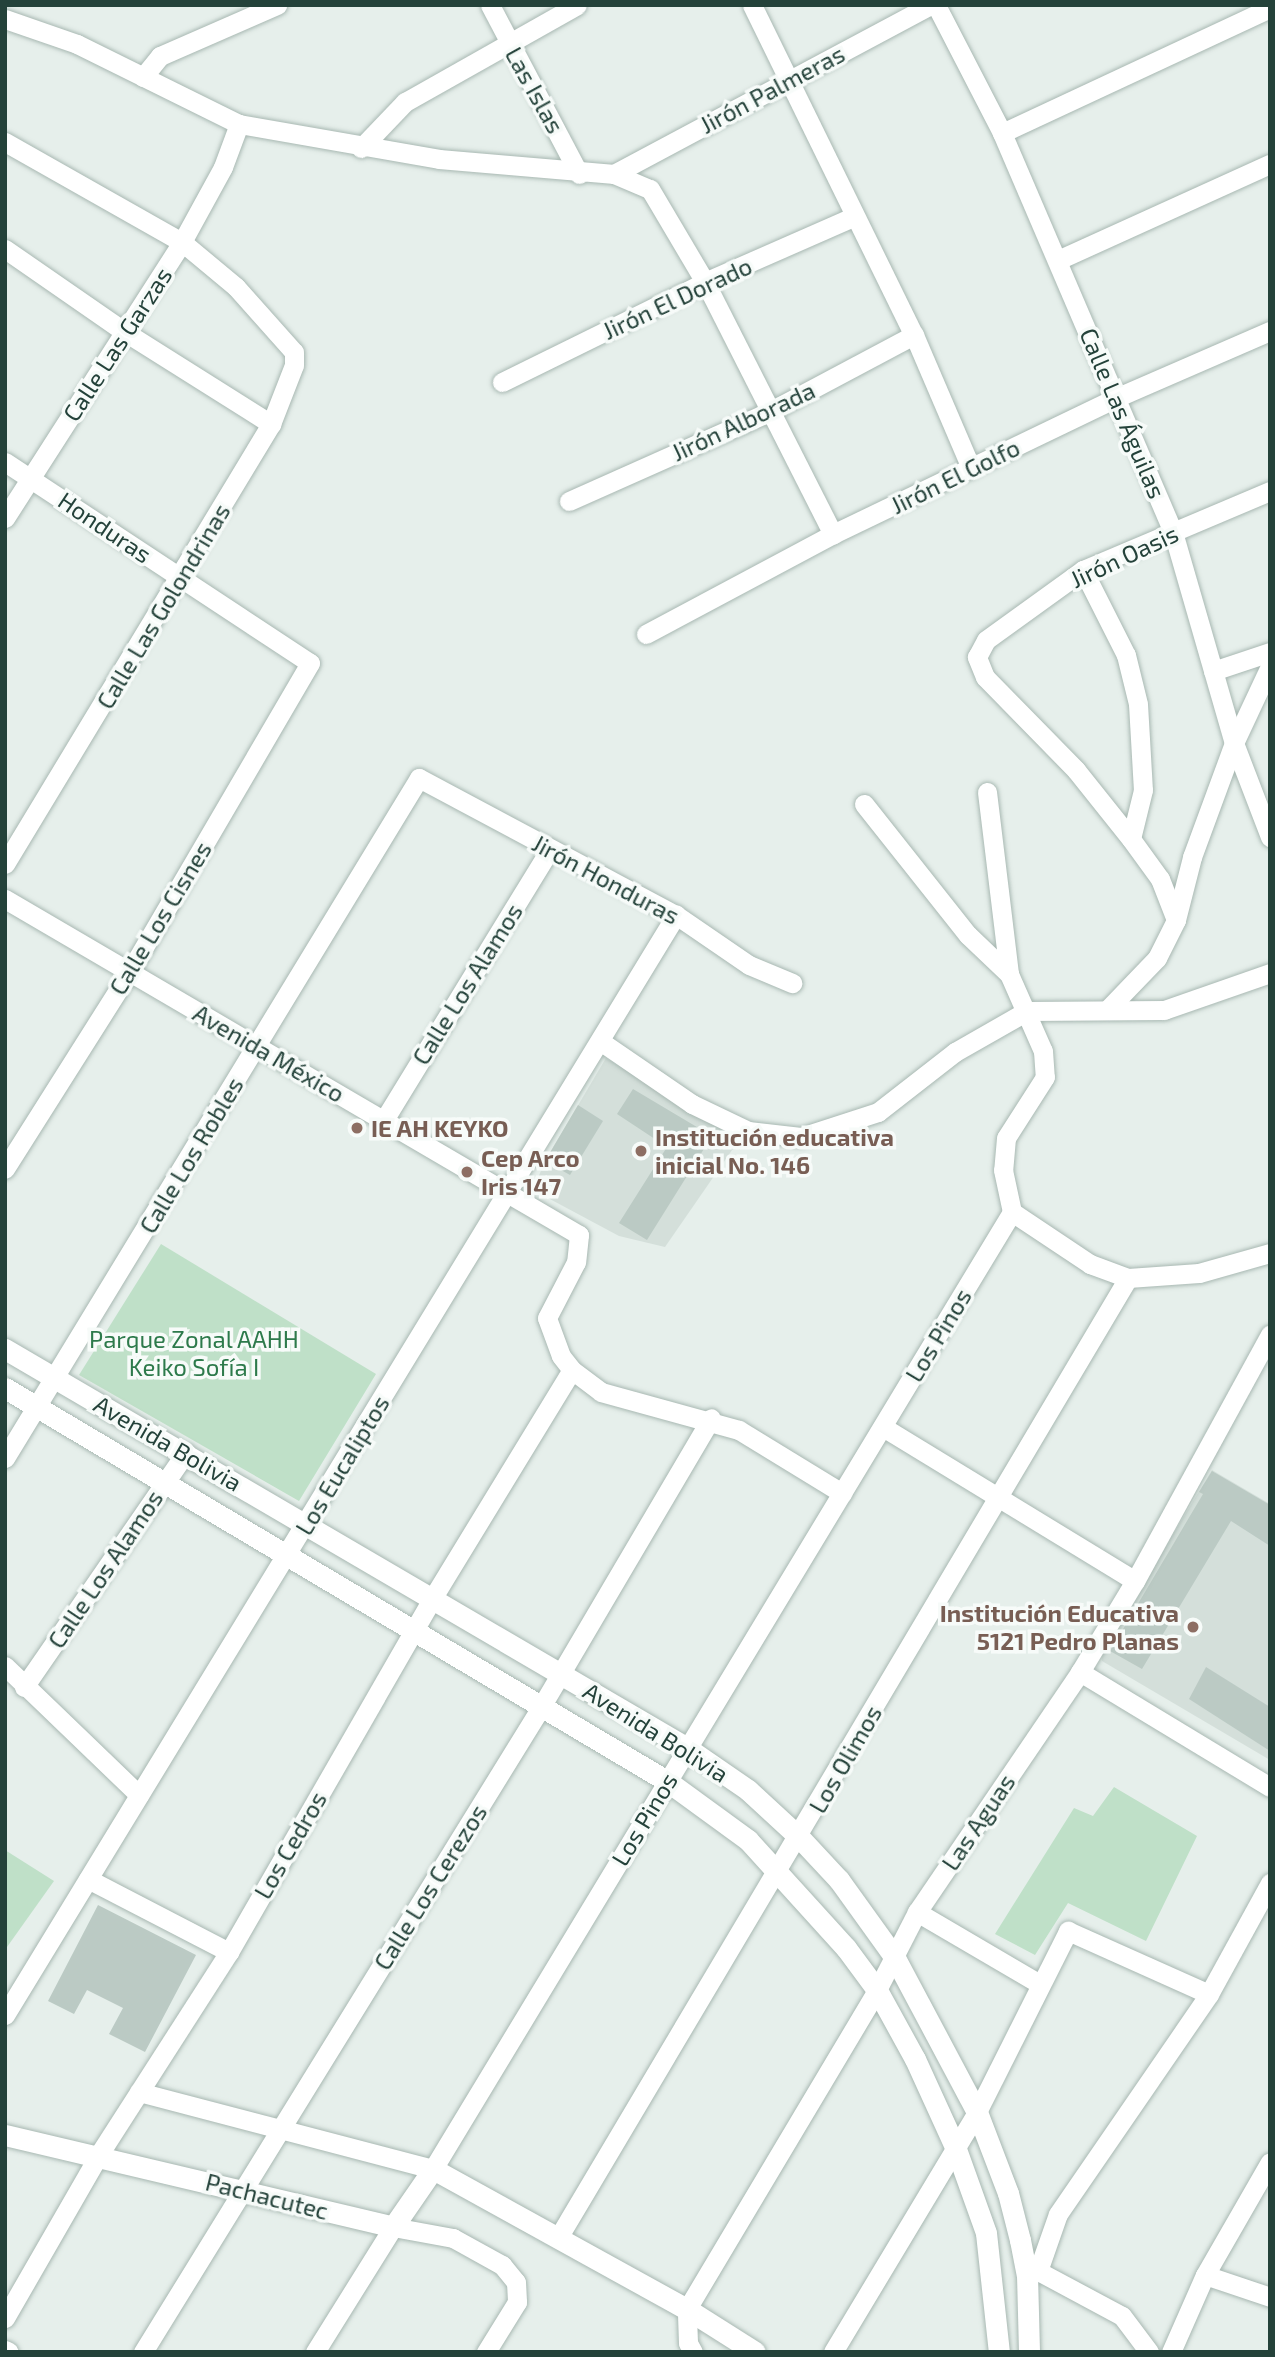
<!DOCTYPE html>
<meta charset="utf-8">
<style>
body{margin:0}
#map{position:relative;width:1275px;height:2357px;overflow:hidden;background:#e6efeb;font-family:"Exo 2",sans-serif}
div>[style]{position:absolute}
.built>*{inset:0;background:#d4dfda}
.green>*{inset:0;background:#bfe0c8}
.building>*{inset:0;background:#bbcac4}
.roads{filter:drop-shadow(0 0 2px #a8b8b2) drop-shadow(0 0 2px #a8b8b2)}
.street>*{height:19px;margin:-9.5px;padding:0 9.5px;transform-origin:9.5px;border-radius:9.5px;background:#fff}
.secondary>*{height:21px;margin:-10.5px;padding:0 10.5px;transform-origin:10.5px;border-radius:10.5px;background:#fff}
.dots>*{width:19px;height:19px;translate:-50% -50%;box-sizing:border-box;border:4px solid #f7fbf9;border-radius:50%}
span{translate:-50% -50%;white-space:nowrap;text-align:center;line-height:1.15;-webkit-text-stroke:7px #f7fbf9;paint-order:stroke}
.street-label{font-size:24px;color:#24423a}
.education-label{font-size:24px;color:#785e54;font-weight:700}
.left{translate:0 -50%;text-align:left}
.right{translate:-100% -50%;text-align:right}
.park-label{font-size:24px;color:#2d7a4b}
.frame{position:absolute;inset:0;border:7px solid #24423a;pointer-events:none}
</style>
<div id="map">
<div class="built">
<i style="clip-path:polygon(606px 1058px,739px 1140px,665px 1247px,619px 1236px,533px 1190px,545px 1161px)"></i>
<i style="clip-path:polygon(1212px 1470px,1270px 1504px,1270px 1760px,1102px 1661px,1101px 1653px)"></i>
</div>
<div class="green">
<i style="clip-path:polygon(161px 1244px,376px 1374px,299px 1501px,79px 1375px)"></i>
<i style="clip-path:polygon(1114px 1787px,1197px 1836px,1146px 1941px,1068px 1903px,1035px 1955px,995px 1934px,1074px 1808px,1093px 1816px)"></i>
<i style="clip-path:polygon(5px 1850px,54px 1881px,7px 1947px,5px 1946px)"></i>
</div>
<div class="building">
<i style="clip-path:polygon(633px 1089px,712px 1136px,647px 1240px,619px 1223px,667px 1147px,617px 1114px)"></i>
<i style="clip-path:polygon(578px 1105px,603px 1121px,570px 1175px,545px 1161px)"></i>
<i style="clip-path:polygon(1212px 1471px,1270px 1505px,1270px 1546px,1231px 1521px,1142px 1669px,1110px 1651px,1203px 1494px,1199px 1492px)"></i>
<i style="clip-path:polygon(1206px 1667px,1270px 1707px,1270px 1751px,1189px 1699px)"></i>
<i style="clip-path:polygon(98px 1905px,196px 1955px,145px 2052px,109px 2034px,123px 2008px,87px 1990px,74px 2014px,48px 2001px)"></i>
</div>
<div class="roads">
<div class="street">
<i style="left:490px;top:5px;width:191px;rotate:62.2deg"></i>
<i style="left:752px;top:5px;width:368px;rotate:63.9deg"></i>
<i style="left:914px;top:335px;width:145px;rotate:66.8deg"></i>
<i style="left:936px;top:5px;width:144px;rotate:62.7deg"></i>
<i style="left:1002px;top:133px;width:434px;rotate:66.8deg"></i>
<i style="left:1173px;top:532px;width:220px;rotate:73.9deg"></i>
<i style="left:1234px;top:743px;width:101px;rotate:69deg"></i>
<i style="left:5px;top:19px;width:76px;rotate:19.1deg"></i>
<i style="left:77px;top:44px;width:181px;rotate:26.3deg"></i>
<i style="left:143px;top:77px;width:27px;rotate:-51deg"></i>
<i style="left:160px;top:56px;width:128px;rotate:-23.6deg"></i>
<i style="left:1002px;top:133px;width:296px;rotate:-25deg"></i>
<i style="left:5px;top:142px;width:203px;rotate:29.5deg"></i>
<i style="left:182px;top:242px;width:70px;rotate:39.8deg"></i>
<i style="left:236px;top:287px;width:87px;rotate:48.3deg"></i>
<i style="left:294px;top:352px;width:13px;rotate:90deg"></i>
<i style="left:294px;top:365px;width:63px;rotate:111.3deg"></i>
<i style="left:271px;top:424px;width:514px;rotate:121.15deg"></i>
<i style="left:361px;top:148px;width:64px;rotate:-46.3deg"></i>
<i style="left:405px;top:102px;width:197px;rotate:-29.4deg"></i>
<i style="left:614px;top:174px;width:359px;rotate:-28.1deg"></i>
<i style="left:5px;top:249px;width:146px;rotate:34.7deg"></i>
<i style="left:125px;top:332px;width:173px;rotate:32.2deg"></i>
<i style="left:1058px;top:260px;width:233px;rotate:-24.4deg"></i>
<i style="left:502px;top:382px;width:226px;rotate:-26.2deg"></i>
<i style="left:705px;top:282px;width:162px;rotate:-23.7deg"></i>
<i style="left:5px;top:462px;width:365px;rotate:33.4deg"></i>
<i style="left:310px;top:663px;width:357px;rotate:120.3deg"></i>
<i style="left:130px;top:971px;width:234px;rotate:122.3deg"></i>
<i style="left:569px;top:501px;width:221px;rotate:-24deg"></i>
<i style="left:771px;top:411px;width:162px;rotate:-28deg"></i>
<i style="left:5px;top:518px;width:328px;rotate:-57.3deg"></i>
<i style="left:182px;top:242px;width:85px;rotate:-61.3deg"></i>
<i style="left:223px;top:167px;width:46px;rotate:-69.6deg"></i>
<i style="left:239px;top:124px;width:203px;rotate:9.9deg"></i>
<i style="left:439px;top:159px;width:176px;rotate:4.9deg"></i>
<i style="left:614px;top:174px;width:39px;rotate:23deg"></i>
<i style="left:650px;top:189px;width:108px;rotate:59.4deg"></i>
<i style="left:705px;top:282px;width:283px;rotate:63.1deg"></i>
<i style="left:1083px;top:570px;width:95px;rotate:63.2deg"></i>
<i style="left:1126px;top:655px;width:50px;rotate:76.2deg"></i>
<i style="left:1138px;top:704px;width:86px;rotate:86.7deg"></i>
<i style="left:1143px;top:790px;width:50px;rotate:103.8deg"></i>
<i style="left:646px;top:634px;width:212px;rotate:-28.1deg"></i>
<i style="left:833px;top:534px;width:316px;rotate:-25.7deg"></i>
<i style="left:1118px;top:397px;width:166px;rotate:-23.5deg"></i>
<i style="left:1213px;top:671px;width:60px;rotate:-18.4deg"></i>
<i style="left:987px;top:792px;width:183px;rotate:83.1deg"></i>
<i style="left:1009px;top:974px;width:84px;rotate:66.2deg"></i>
<i style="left:1043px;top:1051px;width:26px;rotate:86deg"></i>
<i style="left:1045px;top:1077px;width:72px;rotate:122.6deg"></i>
<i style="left:1006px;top:1138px;width:32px;rotate:95deg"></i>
<i style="left:1003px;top:1170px;width:43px;rotate:77.9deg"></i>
<i style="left:1012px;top:1212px;width:94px;rotate:33.7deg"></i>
<i style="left:1090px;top:1264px;width:40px;rotate:20.2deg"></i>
<i style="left:1128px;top:1278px;width:71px;rotate:-4deg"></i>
<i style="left:1199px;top:1273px;width:74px;rotate:-15.7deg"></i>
<i style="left:864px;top:804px;width:167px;rotate:51.6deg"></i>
<i style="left:968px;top:935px;width:57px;rotate:43.6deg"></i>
<i style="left:5px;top:899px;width:665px;rotate:30.34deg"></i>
<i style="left:579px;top:1235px;width:27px;rotate:96deg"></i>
<i style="left:576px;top:1262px;width:63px;rotate:117.4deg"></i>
<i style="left:547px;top:1318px;width:40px;rotate:69.8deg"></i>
<i style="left:561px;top:1356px;width:18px;rotate:52deg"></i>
<i style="left:572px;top:1370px;width:36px;rotate:37deg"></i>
<i style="left:601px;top:1392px;width:143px;rotate:15.4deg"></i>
<i style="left:739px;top:1430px;width:121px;rotate:31.5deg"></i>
<i style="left:1176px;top:920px;width:44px;rotate:-111.3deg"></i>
<i style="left:1160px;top:879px;width:49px;rotate:-125.9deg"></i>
<i style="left:1131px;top:839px;width:88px;rotate:-128.6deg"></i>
<i style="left:1076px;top:770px;width:130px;rotate:-134.4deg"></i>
<i style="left:985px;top:677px;width:22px;rotate:-112deg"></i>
<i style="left:977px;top:657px;width:19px;rotate:-62deg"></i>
<i style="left:986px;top:640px;width:120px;rotate:-35.8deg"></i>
<i style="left:1083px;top:570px;width:203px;rotate:-22.9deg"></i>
<i style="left:1107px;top:1010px;width:72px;rotate:-46.1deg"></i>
<i style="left:1157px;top:958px;width:42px;rotate:-63.4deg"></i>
<i style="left:1176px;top:920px;width:65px;rotate:-75.7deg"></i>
<i style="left:1192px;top:857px;width:121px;rotate:-69.8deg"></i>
<i style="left:1234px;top:743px;width:85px;rotate:-64.9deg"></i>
<i style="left:600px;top:1041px;width:112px;rotate:34.4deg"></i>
<i style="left:692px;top:1104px;width:62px;rotate:25.7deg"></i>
<i style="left:748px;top:1131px;width:53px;rotate:6.5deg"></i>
<i style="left:801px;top:1137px;width:81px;rotate:-18deg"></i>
<i style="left:878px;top:1112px;width:98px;rotate:-37.9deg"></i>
<i style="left:955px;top:1052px;width:83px;rotate:-29.7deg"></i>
<i style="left:1027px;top:1011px;width:137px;rotate:-0.4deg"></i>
<i style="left:1164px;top:1010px;width:112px;rotate:-19.2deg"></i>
<i style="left:384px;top:1120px;width:318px;rotate:-58.5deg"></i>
<i style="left:883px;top:1427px;width:295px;rotate:31.4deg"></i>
<i style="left:5px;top:1458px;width:796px;rotate:-58.67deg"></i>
<i style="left:419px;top:778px;width:291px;rotate:28.1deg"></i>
<i style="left:676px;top:915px;width:88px;rotate:34.4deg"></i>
<i style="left:749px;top:965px;width:47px;rotate:22.7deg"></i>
<i style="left:5px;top:1666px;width:186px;rotate:43.9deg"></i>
<i style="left:1080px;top:1672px;width:222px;rotate:31.2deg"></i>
<i style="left:24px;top:1687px;width:285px;rotate:-55.4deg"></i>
<i style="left:88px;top:1879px;width:159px;rotate:27.4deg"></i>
<i style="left:917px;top:1912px;width:140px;rotate:30.4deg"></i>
<i style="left:5px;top:2015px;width:1289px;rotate:-58.62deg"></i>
<i style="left:139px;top:2092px;width:304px;rotate:14.7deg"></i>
<i style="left:433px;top:2169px;width:1119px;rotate:-58.83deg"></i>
<i style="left:558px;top:2238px;width:1116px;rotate:-59.3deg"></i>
<i style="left:1038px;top:2271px;width:95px;rotate:28.2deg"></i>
<i style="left:1122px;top:2316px;width:45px;rotate:53.1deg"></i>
<i style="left:1027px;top:2275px;width:12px;rotate:-20deg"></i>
<i style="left:1038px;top:2271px;width:60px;rotate:-70.7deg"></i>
<i style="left:1058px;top:2214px;width:267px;rotate:-55.5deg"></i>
<i style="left:1209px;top:1994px;width:127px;rotate:-61.2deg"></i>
<i style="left:1205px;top:2275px;width:69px;rotate:18.7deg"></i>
<i style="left:5px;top:2318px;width:187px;rotate:-60.1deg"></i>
<i style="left:98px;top:2156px;width:242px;rotate:-57.3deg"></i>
<i style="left:229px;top:1952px;width:407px;rotate:-60.1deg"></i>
<i style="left:432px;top:1599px;width:268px;rotate:-58.6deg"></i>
<i style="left:5px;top:2350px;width:4px;rotate:27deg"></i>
<i style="left:143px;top:2352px;width:758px;rotate:-58.32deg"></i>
<i style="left:541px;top:1707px;width:335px;rotate:-59.5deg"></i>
<i style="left:315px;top:2352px;width:147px;rotate:-58deg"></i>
<i style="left:393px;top:2227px;width:61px;rotate:10.4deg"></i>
<i style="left:453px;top:2238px;width:56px;rotate:28.9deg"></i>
<i style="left:502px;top:2265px;width:22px;rotate:51deg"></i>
<i style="left:516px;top:2282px;width:20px;rotate:87deg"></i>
<i style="left:517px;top:2302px;width:59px;rotate:121.8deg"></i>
<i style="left:693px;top:2352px;width:10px;rotate:-119deg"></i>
<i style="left:688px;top:2343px;width:34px;rotate:-92deg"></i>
<i style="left:687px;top:2309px;width:371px;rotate:-59.2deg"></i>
<i style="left:877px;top:1990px;width:88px;rotate:-62.9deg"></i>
<i style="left:917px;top:1912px;width:290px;rotate:-55.8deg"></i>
<i style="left:1080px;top:1672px;width:106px;rotate:-58.9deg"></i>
<i style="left:1135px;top:1581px;width:281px;rotate:-61.3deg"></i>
<i style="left:833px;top:2352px;width:280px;rotate:-59deg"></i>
<i style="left:977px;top:2112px;width:203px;rotate:-63.3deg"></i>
<i style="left:1068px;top:1931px;width:154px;rotate:24.1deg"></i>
<i style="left:1171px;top:2352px;width:84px;rotate:-66.2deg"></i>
<i style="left:1205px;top:2275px;width:130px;rotate:-60.1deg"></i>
</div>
<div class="secondary">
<i style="left:5px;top:1349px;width:790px;rotate:30.33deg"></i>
<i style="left:687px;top:1748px;width:74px;rotate:34.5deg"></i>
<i style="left:748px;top:1790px;width:69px;rotate:42.7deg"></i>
<i style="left:799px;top:1837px;width:59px;rotate:47.1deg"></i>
<i style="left:839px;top:1880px;width:96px;rotate:54.3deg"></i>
<i style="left:895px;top:1958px;width:174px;rotate:62deg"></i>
<i style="left:977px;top:2112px;width:87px;rotate:69.1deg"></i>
<i style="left:1008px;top:2193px;width:49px;rotate:75.7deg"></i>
<i style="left:1020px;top:2240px;width:36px;rotate:79deg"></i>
<i style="left:1027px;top:2275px;width:77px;rotate:88.5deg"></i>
<i style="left:5px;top:1388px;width:770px;rotate:30.7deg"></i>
<i style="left:667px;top:1781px;width:100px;rotate:36.1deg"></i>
<i style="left:748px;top:1840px;width:146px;rotate:47.8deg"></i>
<i style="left:846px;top:1948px;width:52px;rotate:53.6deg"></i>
<i style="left:877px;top:1990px;width:79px;rotate:61.2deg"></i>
<i style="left:915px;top:2059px;width:99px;rotate:65.5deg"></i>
<i style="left:956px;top:2149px;width:89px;rotate:70.3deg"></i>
<i style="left:986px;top:2233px;width:120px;rotate:83.8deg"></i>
<i style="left:5px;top:2135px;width:399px;rotate:13.3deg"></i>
<i style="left:393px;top:2227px;width:70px;rotate:-55.4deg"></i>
<i style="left:433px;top:2169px;width:290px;rotate:28.9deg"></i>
<i style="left:687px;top:2309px;width:80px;rotate:32.3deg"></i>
</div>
</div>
<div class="dots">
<i style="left:357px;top:1128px;background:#8d6e63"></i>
<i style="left:641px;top:1151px;background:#8d6e63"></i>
<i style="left:467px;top:1172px;background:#8d6e63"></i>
<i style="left:1193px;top:1627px;background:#8d6e63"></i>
</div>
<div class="street-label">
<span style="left:772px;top:89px;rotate:-28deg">Jirón Palmeras</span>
<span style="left:535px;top:90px;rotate:61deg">Las Islas</span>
<span style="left:677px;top:298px;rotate:-25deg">Jirón El Dorado</span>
<span style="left:117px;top:344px;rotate:-57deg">Calle Las Garzas</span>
<span style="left:1123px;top:413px;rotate:67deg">Calle Las Águilas</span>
<span style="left:743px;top:421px;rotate:-25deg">Jirón Alborada</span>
<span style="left:955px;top:476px;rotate:-26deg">Jirón El Golfo</span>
<span style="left:105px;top:527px;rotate:34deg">Honduras</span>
<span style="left:1124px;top:556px;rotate:-25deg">Jirón Oasis</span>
<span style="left:163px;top:606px;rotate:-59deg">Calle Las Golondrinas</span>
<span style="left:606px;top:879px;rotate:28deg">Jirón Honduras</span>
<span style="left:160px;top:918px;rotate:-59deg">Calle Los Cisnes</span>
<span style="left:467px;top:984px;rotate:-58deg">Calle Los Alamos</span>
<span style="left:269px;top:1053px;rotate:30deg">Avenida México</span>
<span style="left:191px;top:1155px;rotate:-59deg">Calle Los Robles</span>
<span style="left:938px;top:1335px;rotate:-59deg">Los Pinos</span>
<span style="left:168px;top:1443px;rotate:30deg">Avenida Bolivia</span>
<span style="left:342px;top:1465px;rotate:-59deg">Los Eucaliptos</span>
<span style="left:105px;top:1569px;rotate:-56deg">Calle Los Alamos</span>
<span style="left:656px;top:1732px;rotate:32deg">Avenida Bolivia</span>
<span style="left:845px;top:1759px;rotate:-60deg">Los Olimos</span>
<span style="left:644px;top:1819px;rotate:-59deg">Los Pinos</span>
<span style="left:978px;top:1822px;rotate:-56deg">Las Aguas</span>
<span style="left:290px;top:1845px;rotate:-60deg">Los Cedros</span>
<span style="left:430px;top:1887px;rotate:-58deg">Calle Los Cerezos</span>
<span style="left:267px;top:2196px;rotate:14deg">Pachacutec</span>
</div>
<div class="education-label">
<span class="left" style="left:371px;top:1128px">IE AH KEYKO</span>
<span class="left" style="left:655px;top:1151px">Institución educativa<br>inicial No. 146</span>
<span class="left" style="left:481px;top:1172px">Cep Arco<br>Iris 147</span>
<span class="right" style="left:1179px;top:1627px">Institución Educativa<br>5121 Pedro Planas</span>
</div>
<div class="park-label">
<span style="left:194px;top:1353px">Parque Zonal AAHH<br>Keiko Sofía I</span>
</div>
<div class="frame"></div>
</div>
